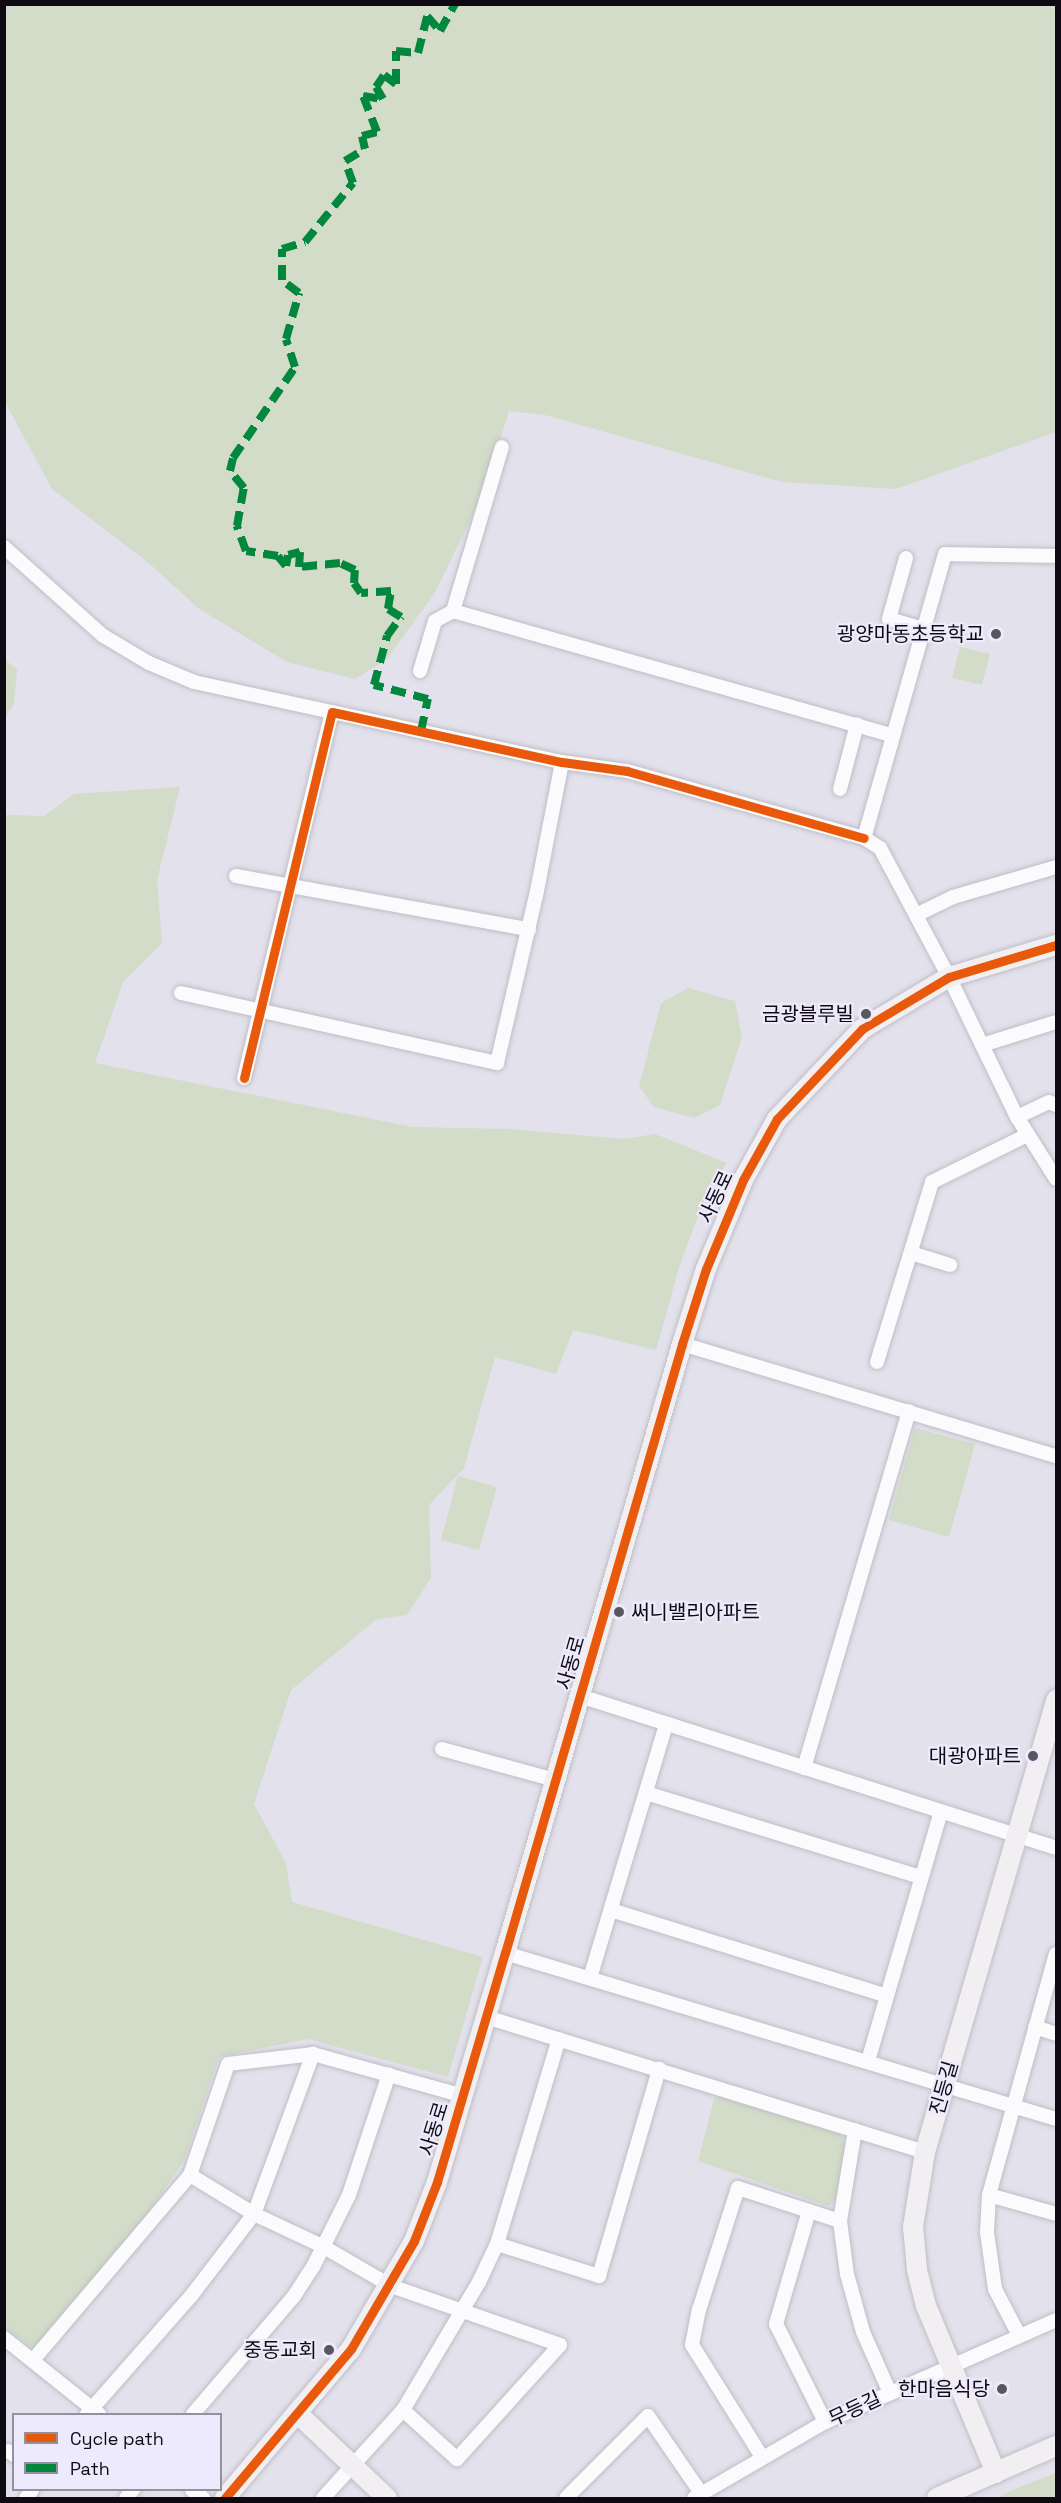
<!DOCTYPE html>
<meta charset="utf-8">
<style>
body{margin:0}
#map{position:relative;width:1061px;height:2503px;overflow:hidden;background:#e3e1ec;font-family:"Space Grotesk","Noto Sans KR",sans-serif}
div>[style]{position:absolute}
.green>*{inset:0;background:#d2dcc8}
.roads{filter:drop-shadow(0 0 2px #bfbec5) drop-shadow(0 0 2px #bfbec5)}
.street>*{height:14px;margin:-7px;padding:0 7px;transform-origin:7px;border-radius:7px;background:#fbfafc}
.secondary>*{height:20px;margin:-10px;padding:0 10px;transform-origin:10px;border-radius:10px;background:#f2eff2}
.quiet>*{height:8px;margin-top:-4px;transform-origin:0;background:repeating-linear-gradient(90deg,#00873e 0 15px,transparent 0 23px)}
.cycleway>*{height:9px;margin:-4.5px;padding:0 4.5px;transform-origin:4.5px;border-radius:4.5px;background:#e8590c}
.dots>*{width:16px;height:16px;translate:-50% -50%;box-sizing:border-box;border:3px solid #eeeafd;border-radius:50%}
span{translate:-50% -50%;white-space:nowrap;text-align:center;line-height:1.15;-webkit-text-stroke:4.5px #eeeafd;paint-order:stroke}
.poi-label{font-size:20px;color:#0d0b11}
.right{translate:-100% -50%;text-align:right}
.left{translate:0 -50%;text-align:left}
.street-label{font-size:20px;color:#0d0b11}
.frame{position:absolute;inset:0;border:6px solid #0d0b11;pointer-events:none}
.legend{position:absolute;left:12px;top:2413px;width:210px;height:78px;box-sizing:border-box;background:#eeeafd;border:2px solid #94919f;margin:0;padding:8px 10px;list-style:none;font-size:18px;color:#0d0b11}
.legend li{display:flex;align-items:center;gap:12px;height:30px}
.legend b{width:30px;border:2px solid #94919f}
</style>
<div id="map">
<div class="green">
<i style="clip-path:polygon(5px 5px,1056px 5px,1056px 432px,896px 489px,782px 482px,545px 415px,509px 411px,484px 492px,434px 594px,386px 660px,355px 679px,287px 662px,198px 608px,150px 564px,52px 489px,5px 402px)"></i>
<i style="clip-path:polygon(960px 647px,990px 654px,982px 685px,952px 678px)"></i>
<i style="clip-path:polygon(5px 660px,17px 669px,14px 704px,5px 717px)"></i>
<i style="clip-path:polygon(180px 787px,157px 880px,162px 943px,123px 982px,95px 1063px,412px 1127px,509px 1129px,624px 1139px,655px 1134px,727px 1163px,710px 1185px,680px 1264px,656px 1350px,573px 1330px,556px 1374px,495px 1357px,464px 1468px,429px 1505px,431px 1578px,407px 1615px,377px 1619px,291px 1690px,254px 1804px,286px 1863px,292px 1902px,483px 1957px,448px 2077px,308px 2039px,219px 2057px,184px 2161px,141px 2223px,33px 2349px,5px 2327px,5px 815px,44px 816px,74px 794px)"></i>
<i style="clip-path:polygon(688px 988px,735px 1001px,742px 1037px,720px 1105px,694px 1118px,654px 1107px,639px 1086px,661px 1003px)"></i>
<i style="clip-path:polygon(915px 1428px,975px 1444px,949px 1537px,889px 1520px)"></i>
<i style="clip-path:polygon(458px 1476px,497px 1487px,479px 1550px,441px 1540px)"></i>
<i style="clip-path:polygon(721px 2095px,840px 2133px,845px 2143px,836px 2200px,828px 2206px,698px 2161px,714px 2099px)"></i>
<i style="clip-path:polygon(1056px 2473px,1056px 2498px,996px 2498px,1022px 2486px)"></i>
</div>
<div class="roads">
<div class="street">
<i style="left:4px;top:547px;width:132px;rotate:41.9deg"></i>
<i style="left:102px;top:635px;width:55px;rotate:30.8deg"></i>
<i style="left:149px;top:663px;width:49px;rotate:22.9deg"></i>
<i style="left:194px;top:682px;width:141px;rotate:12.3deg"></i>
<i style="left:1056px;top:556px;width:111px;rotate:-179deg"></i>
<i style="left:945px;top:554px;width:295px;rotate:105.9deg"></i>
<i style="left:864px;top:838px;width:19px;rotate:32deg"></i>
<i style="left:880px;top:848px;width:146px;rotate:61.9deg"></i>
<i style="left:949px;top:977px;width:156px;rotate:64.1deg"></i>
<i style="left:1017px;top:1117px;width:73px;rotate:57.8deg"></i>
<i style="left:906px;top:558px;width:63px;rotate:105.6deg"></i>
<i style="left:889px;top:619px;width:35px;rotate:16deg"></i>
<i style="left:453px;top:611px;width:456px;rotate:15.8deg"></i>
<i style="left:420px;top:671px;width:52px;rotate:-73.3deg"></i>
<i style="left:435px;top:621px;width:21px;rotate:-29deg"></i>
<i style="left:453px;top:611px;width:171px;rotate:-73.4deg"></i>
<i style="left:840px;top:789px;width:67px;rotate:-75.3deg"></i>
<i style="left:236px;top:876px;width:298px;rotate:10.3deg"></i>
<i style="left:916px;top:915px;width:41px;rotate:-25.9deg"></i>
<i style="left:953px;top:897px;width:107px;rotate:-16.2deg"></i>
<i style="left:181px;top:993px;width:324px;rotate:12.5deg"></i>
<i style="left:497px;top:1063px;width:171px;rotate:-76.9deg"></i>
<i style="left:536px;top:896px;width:136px;rotate:-79deg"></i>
<i style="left:982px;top:1045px;width:77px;rotate:-17.3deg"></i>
<i style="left:244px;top:1078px;width:376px;rotate:-76.5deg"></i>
<i style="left:332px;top:712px;width:235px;rotate:12.3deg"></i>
<i style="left:562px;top:762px;width:66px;rotate:7.9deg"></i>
<i style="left:627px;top:771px;width:246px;rotate:15.8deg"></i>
<i style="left:1017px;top:1117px;width:35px;rotate:-25deg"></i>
<i style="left:1049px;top:1102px;width:8px;rotate:23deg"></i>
<i style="left:911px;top:1253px;width:41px;rotate:17.1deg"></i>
<i style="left:682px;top:1344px;width:390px;rotate:16.7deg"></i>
<i style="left:877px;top:1362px;width:188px;rotate:-73deg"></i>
<i style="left:932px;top:1182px;width:106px;rotate:-26.3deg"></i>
<i style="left:580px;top:1696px;width:500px;rotate:17.7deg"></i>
<i style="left:442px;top:1749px;width:117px;rotate:15.3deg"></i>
<i style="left:804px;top:1768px;width:372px;rotate:-73.6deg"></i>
<i style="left:646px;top:1793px;width:288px;rotate:17deg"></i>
<i style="left:611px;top:1910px;width:289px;rotate:17.3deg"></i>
<i style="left:505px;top:1953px;width:575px;rotate:16.77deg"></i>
<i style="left:590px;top:1978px;width:265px;rotate:-73.3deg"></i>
<i style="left:486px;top:2017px;width:459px;rotate:17.1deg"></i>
<i style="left:1035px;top:2027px;width:22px;rotate:18deg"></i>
<i style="left:868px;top:2061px;width:260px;rotate:-73.7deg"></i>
<i style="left:855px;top:2130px;width:92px;rotate:99.4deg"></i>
<i style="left:840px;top:2221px;width:53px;rotate:82.5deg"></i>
<i style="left:847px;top:2274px;width:60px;rotate:74.6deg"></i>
<i style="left:863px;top:2332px;width:67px;rotate:66.1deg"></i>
<i style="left:190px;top:2175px;width:75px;rotate:31.4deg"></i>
<i style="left:254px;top:2214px;width:77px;rotate:25.2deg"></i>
<i style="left:324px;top:2247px;width:78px;rotate:30.2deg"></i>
<i style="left:391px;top:2286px;width:179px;rotate:19.2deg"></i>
<i style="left:560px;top:2345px;width:154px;rotate:132.1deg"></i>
<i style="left:457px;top:2459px;width:73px;rotate:-137.8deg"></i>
<i style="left:989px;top:2195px;width:70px;rotate:15.8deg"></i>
<i style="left:809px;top:2211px;width:118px;rotate:106.3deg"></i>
<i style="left:776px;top:2324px;width:110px;rotate:63.4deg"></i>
<i style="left:497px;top:2244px;width:107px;rotate:17.4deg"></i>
<i style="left:599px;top:2276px;width:216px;rotate:-73.8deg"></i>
<i style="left:1019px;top:2335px;width:52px;rotate:-117.6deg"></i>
<i style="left:995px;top:2289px;width:58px;rotate:-98deg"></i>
<i style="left:987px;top:2232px;width:37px;rotate:-87deg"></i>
<i style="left:989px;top:2195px;width:250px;rotate:-74.5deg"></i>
<i style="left:4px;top:2338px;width:122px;rotate:38.7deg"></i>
<i style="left:33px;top:2360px;width:243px;rotate:-49.7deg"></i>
<i style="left:190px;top:2175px;width:117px;rotate:-71.1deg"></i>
<i style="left:228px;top:2064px;width:86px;rotate:-6.7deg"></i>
<i style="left:313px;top:2054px;width:156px;rotate:15.6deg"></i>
<i style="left:87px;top:2414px;width:157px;rotate:-48.6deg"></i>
<i style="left:191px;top:2296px;width:103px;rotate:-52.5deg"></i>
<i style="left:254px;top:2214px;width:171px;rotate:-69.8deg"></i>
<i style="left:193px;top:2414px;width:155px;rotate:-49.4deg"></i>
<i style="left:294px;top:2296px;width:35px;rotate:-57deg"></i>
<i style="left:313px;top:2267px;width:80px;rotate:-63.4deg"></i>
<i style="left:349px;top:2195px;width:127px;rotate:-71.7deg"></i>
<i style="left:8px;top:2451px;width:7px;rotate:34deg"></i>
<i style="left:762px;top:2457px;width:132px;rotate:-122deg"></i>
<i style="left:692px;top:2345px;width:36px;rotate:-79deg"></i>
<i style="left:699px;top:2310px;width:128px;rotate:-72.3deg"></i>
<i style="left:738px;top:2188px;width:107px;rotate:17.9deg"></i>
<i style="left:192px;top:2490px;width:14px;rotate:36deg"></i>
<i style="left:26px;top:2498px;width:10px;rotate:-53deg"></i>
<i style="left:126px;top:2498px;width:11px;rotate:-49deg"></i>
<i style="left:323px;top:2498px;width:119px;rotate:-47.7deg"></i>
<i style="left:403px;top:2410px;width:149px;rotate:-59.3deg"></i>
<i style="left:479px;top:2282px;width:42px;rotate:-64.7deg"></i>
<i style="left:497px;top:2244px;width:214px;rotate:-73.2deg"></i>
<i style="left:566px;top:2498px;width:116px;rotate:-45deg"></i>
<i style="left:648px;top:2416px;width:93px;rotate:55.5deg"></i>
<i style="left:694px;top:2498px;width:151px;rotate:-30.1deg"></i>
<i style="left:825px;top:2422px;width:253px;rotate:-23.8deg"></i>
</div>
<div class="secondary">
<i style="left:297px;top:2413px;width:124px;rotate:43.4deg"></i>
<i style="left:996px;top:2473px;width:181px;rotate:-112.7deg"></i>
<i style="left:926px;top:2306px;width:38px;rotate:-104deg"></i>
<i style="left:917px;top:2269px;width:42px;rotate:-95.4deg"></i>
<i style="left:913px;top:2227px;width:76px;rotate:-80.9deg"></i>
<i style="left:925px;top:2152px;width:471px;rotate:-73.8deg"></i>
<i style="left:225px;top:2498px;width:195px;rotate:-49.8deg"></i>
<i style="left:351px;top:2349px;width:125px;rotate:-59.7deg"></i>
<i style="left:414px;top:2241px;width:63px;rotate:-68.7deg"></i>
<i style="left:437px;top:2182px;width:239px;rotate:-73.5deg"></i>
<i style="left:505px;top:1953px;width:634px;rotate:-73.79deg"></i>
<i style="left:682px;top:1344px;width:79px;rotate:-72.3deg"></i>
<i style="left:706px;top:1269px;width:96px;rotate:-67.4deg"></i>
<i style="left:743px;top:1180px;width:70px;rotate:-60.9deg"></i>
<i style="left:777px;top:1119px;width:124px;rotate:-46.6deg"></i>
<i style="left:862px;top:1029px;width:101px;rotate:-30.9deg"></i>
<i style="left:949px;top:977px;width:112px;rotate:-16.7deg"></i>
<i style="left:937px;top:2498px;width:130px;rotate:-23.6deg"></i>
</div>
</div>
<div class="quiet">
<i style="left:421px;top:731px;width:33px;rotate:-78deg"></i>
<i style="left:428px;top:699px;width:56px;rotate:-165.5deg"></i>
<i style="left:374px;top:685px;width:51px;rotate:-75.1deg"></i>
<i style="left:387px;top:636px;width:24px;rotate:-54deg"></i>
<i style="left:401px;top:617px;width:15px;rotate:-148deg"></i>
<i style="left:388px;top:609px;width:18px;rotate:-81deg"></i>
<i style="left:391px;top:591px;width:30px;rotate:176deg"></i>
<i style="left:361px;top:593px;width:12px;rotate:-125deg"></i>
<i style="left:354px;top:583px;width:13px;rotate:-86deg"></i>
<i style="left:355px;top:570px;width:17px;rotate:-155deg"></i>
<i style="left:340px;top:563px;width:41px;rotate:174.4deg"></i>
<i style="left:299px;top:567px;width:15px;rotate:-86deg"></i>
<i style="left:300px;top:552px;width:12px;rotate:166deg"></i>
<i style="left:288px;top:555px;width:11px;rotate:100deg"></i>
<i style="left:286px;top:566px;width:13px;rotate:-129deg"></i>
<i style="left:278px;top:556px;width:32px;rotate:-171deg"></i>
<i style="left:246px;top:551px;width:27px;rotate:-110deg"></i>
<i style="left:237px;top:526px;width:39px;rotate:-80deg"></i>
<i style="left:244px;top:488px;width:22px;rotate:-129deg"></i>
<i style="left:230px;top:471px;width:13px;rotate:-77deg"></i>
<i style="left:233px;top:458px;width:110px;rotate:-55.7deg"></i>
<i style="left:295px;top:367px;width:29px;rotate:-108deg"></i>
<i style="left:286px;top:339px;width:48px;rotate:-74.2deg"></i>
<i style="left:299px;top:293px;width:21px;rotate:-143deg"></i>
<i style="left:282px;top:280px;width:31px;rotate:-90deg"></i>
<i style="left:282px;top:249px;width:24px;rotate:-17deg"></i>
<i style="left:305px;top:242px;width:76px;rotate:-50.9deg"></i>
<i style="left:353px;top:183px;width:23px;rotate:-110deg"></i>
<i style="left:345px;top:161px;width:23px;rotate:-31deg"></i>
<i style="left:365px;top:149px;width:13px;rotate:-103deg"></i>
<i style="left:362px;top:136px;width:16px;rotate:-15deg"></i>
<i style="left:377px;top:132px;width:39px;rotate:-111deg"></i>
<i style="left:363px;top:96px;width:20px;rotate:9deg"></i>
<i style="left:383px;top:99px;width:14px;rotate:-120deg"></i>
<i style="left:376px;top:87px;width:14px;rotate:-56deg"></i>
<i style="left:384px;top:75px;width:15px;rotate:37deg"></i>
<i style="left:396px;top:84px;width:33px;rotate:-90deg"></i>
<i style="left:396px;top:51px;width:22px;rotate:5deg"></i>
<i style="left:418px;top:53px;width:38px;rotate:-76deg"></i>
<i style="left:427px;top:16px;width:20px;rotate:49deg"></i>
<i style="left:440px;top:31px;width:31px;rotate:-61deg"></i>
</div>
<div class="cycleway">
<i style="left:244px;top:1078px;width:376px;rotate:-76.5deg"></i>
<i style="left:332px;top:712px;width:235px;rotate:12.3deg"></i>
<i style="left:562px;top:762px;width:66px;rotate:7.9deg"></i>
<i style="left:627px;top:771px;width:246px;rotate:15.8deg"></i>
<i style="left:225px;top:2498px;width:195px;rotate:-49.8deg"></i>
<i style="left:351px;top:2349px;width:125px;rotate:-59.7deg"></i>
<i style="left:414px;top:2241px;width:63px;rotate:-68.7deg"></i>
<i style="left:437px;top:2182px;width:239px;rotate:-73.5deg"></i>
<i style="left:505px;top:1953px;width:634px;rotate:-73.79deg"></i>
<i style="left:682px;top:1344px;width:79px;rotate:-72.3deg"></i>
<i style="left:706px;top:1269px;width:96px;rotate:-67.4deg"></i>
<i style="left:743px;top:1180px;width:70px;rotate:-60.9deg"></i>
<i style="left:777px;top:1119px;width:124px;rotate:-46.6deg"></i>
<i style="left:862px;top:1029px;width:101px;rotate:-30.9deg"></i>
<i style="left:949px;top:977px;width:112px;rotate:-16.7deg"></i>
</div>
<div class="dots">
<i style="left:996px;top:634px;background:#58565e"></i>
<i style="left:866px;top:1014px;background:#58565e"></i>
<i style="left:619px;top:1612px;background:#58565e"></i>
<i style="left:1033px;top:1756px;background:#58565e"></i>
<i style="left:329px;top:2350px;background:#58565e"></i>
<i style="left:1002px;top:2389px;background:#58565e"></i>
</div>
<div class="poi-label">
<span class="right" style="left:984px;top:634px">광양마동초등학교</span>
<span class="right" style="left:854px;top:1014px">금광블루빌</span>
<span class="left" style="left:631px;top:1612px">써니밸리아파트</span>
<span class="right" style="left:1021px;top:1756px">대광아파트</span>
<span class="right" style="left:317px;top:2350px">중동교회</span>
<span class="right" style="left:990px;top:2389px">한마음식당</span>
</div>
<div class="street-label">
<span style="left:716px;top:1197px;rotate:-65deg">사동로</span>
<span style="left:571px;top:1663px;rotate:-74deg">사동로</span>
<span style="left:944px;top:2088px;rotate:-74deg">진등길</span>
<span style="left:434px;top:2129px;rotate:-73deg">사동로</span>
<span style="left:855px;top:2409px;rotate:-25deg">무등길</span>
</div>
<div class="frame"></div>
<ul class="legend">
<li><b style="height:8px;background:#e8590c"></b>Cycle path</li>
<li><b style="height:8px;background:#00873e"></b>Path</li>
</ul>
</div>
